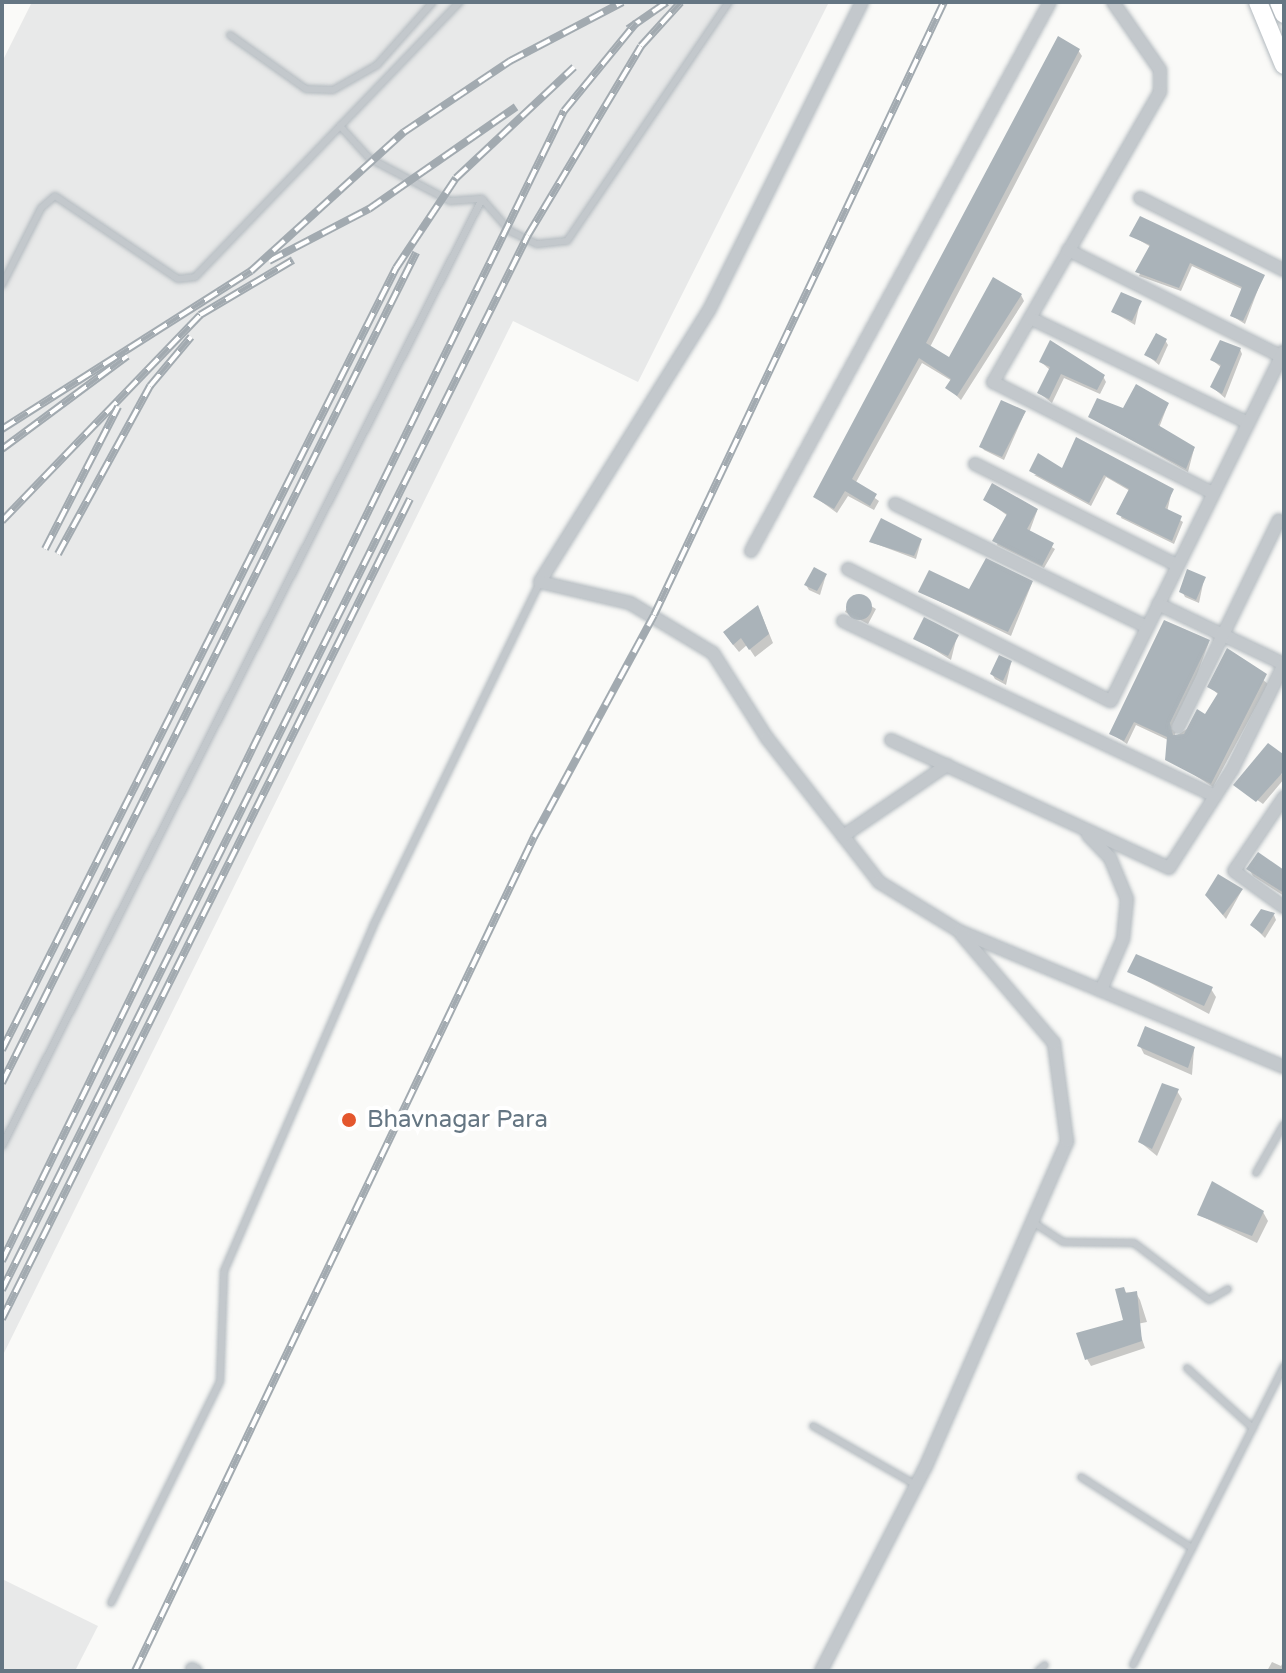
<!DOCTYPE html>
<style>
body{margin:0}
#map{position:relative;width:1286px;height:1673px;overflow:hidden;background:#fafaf8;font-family:"Varela Round",sans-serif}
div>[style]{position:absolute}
.built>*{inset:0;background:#e8e9e9}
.shadow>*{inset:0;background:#0003}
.building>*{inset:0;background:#aab3b9}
.round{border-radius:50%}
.roads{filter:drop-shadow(0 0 2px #b3babf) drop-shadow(0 0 2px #b3babf)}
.lane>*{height:6px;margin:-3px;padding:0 3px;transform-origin:3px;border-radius:3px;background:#c3c8cc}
.street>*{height:12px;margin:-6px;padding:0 6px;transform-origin:6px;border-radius:6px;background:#c3c8cc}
.secondary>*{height:18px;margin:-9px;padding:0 9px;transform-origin:9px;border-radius:9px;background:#fff}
.rail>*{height:8px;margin-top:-4px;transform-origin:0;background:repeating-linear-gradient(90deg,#fff 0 15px,#a2aab0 0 30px);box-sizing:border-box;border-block:2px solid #a2aab0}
.dots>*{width:22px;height:22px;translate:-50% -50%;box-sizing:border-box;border:4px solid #fff;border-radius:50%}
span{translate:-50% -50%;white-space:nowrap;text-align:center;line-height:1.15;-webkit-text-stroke:8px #fff;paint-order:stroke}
.poi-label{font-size:24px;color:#657683}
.left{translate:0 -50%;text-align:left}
.frame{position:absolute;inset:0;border:4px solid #657683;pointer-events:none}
</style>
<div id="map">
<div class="built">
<i style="clip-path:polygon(32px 2px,829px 2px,638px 382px,513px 321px,2px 1357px,2px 62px)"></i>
<i style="clip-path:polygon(2px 1579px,98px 1626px,75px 1671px,2px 1671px)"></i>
</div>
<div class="shadow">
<i style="clip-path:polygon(1078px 50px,1082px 56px,930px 347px,950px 360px,1021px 295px,1024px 301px,961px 400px,948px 388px,952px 381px,922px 363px,855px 484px,879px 501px,874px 510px,848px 496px,837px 513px,815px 497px)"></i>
<i style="clip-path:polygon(1132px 236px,1263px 276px,1245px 324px,1232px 316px,1244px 290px,1192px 266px,1181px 291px,1139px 276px,1151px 247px)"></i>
<i style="clip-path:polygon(1140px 302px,1135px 325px,1113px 312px)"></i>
<i style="clip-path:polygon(1165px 340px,1168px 345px,1159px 365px,1147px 355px)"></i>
<i style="clip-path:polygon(1240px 349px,1242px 354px,1225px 398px,1212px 387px,1222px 368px,1212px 360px)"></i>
<i style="clip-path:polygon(1041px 362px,1103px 376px,1106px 382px,1100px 394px,1064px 378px,1052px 403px,1039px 393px,1050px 370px)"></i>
<i style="clip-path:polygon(1168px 404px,1159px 428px,1194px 449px,1188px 472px,1090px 417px)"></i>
<i style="clip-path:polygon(1025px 412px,1004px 460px,984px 450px,981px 446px)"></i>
<i style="clip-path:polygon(1077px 440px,1172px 490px,1167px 512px,1183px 522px,1174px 544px,1121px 518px,1130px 491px,1106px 477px,1091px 506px,1034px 475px,1063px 471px)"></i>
<i style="clip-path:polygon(986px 500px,1037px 511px,1029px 533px,1055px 549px,1044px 568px,997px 545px,1008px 516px)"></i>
<i style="clip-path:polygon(921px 541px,916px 559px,871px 542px)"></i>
<i style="clip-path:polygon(826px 575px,820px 595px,809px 590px,806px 585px)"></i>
<i style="clip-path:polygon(1204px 579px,1199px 603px,1185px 597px,1182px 591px)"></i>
<i style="clip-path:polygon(1032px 583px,1011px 636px,920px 592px,970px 592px)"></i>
<i style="clip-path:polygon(853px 595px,876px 609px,868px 624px,845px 612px)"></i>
<i style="clip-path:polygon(762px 616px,773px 643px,755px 657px,747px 645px,739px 652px,730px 641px)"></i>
<i style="clip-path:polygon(957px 636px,951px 660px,915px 638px)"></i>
<i style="clip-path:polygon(1209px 642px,1174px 737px,1206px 717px,1219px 695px,1210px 687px,1228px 651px,1268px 684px,1213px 787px,1168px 758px,1168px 740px,1136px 725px,1127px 744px,1112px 734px)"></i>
<i style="clip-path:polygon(1011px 663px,1006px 685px,995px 679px,992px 674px)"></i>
<i style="clip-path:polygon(1268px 746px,1284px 779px,1263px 804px,1236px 785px)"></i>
<i style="clip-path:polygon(1249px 869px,1284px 872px,1284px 896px,1253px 876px)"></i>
<i style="clip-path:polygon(1242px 890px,1226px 919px,1210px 900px)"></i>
<i style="clip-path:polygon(1274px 915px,1276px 920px,1265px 938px,1252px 925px)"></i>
<i style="clip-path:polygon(1130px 972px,1211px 989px,1216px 997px,1209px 1014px)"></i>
<i style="clip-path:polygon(1140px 1046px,1194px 1049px,1192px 1075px,1144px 1054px)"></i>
<i style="clip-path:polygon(1177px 1091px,1182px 1099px,1157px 1156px,1140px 1142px)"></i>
<i style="clip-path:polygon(1263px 1212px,1268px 1221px,1257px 1243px,1199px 1215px)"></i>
<i style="clip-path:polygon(1118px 1292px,1136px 1293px,1140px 1300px,1147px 1322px,1137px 1324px,1145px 1348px,1091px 1366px,1087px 1359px,1126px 1321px)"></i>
<i style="clip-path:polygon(1284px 1660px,1284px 1671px,1267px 1671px,1272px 1662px,1281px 1666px)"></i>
</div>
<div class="building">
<i style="clip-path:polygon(1058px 36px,1080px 49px,926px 343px,949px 357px,993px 277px,1022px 294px,957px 396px,945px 388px,951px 379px,919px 358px,852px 479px,877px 494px,870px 506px,845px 491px,834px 509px,813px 497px)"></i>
<i style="clip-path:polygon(1140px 216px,1265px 275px,1243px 321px,1230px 316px,1242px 287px,1218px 276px,1190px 263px,1179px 288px,1135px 272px,1150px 245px,1129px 236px)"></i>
<i style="clip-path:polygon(1121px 292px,1142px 301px,1132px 321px,1111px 312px)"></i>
<i style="clip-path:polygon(1156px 333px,1167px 339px,1156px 361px,1144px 355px)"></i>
<i style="clip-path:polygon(1050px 340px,1105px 375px,1097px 390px,1061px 374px,1049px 399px,1037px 393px,1050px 367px,1039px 362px)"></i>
<i style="clip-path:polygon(1220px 340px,1241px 348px,1222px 394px,1210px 387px,1221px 365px,1210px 360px)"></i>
<i style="clip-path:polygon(1136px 384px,1169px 403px,1158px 425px,1195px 447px,1186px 469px,1088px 417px,1097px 398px,1123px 408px)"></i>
<i style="clip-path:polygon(1001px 400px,1026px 411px,1002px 457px,979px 447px)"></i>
<i style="clip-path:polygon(1076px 437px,1174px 489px,1165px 508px,1182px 516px,1172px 541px,1116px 514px,1129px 489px,1104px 475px,1089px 503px,1029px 471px,1038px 453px,1062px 468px)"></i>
<i style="clip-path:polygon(992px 483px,1038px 509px,1027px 529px,1054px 543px,1042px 566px,992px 541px,1007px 514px,983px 500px)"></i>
<i style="clip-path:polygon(881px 518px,922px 539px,914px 556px,869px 542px)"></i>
<i style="clip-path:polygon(986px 558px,1033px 581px,1008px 632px,918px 592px,929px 570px,969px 589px)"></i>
<i style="clip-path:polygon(814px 567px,827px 574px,817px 591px,804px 585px)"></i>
<i style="clip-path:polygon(1187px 569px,1206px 577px,1196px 600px,1179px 592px)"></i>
<i class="round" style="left:846px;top:594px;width:26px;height:26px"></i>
<i style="clip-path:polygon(758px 605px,769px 634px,749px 650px,741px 638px,733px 645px,723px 632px)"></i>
<i style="clip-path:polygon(924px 617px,959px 635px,948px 656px,913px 639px)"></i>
<i style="clip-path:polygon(1164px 620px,1210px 640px,1170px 723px,1173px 735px,1184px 734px,1197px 709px,1205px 714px,1218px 693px,1207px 687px,1227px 648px,1267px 674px,1211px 784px,1165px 760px,1167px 737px,1134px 722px,1124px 741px,1109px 734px)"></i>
<i style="clip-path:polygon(999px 655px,1012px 661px,1003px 681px,990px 674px)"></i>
<i style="clip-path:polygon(1268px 743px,1283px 754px,1284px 771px,1256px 802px,1233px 785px)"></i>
<i style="clip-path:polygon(1258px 852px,1284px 870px,1284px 893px,1246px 869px)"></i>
<i style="clip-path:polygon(1218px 874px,1243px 889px,1223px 915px,1205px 895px)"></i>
<i style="clip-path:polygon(1261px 909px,1275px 913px,1262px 934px,1250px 925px)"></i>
<i style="clip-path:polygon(1136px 954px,1213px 987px,1204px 1006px,1127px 972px)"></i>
<i style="clip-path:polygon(1145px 1026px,1195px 1047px,1188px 1068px,1137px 1046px)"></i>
<i style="clip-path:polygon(1162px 1083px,1179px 1089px,1152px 1149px,1138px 1142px)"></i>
<i style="clip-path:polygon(1212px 1181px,1264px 1211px,1252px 1236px,1197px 1215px)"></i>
<i style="clip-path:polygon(1124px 1287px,1126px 1293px,1137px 1291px,1142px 1341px,1085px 1360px,1076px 1333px,1123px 1320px,1115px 1289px)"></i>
</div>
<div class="roads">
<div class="lane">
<i style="left:230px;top:35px;width:93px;rotate:35.4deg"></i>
<i style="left:306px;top:89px;width:27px;rotate:2deg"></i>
<i style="left:333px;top:90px;width:51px;rotate:-29.6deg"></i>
<i style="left:377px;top:65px;width:84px;rotate:-48.4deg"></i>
<i style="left:340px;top:126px;width:43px;rotate:47.8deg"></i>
<i style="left:369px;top:158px;width:92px;rotate:28deg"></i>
<i style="left:450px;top:201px;width:32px;rotate:-4deg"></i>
<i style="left:482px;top:199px;width:43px;rotate:48.8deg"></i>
<i style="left:510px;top:231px;width:30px;rotate:26deg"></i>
<i style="left:537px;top:244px;width:30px;rotate:-6deg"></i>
<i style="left:567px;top:241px;width:289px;rotate:-55.9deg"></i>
<i style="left:2px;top:285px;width:86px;rotate:-63.1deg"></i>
<i style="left:41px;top:208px;width:18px;rotate:-41deg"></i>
<i style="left:55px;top:196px;width:148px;rotate:34deg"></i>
<i style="left:178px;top:279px;width:17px;rotate:-7deg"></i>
<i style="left:195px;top:277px;width:382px;rotate:-46.1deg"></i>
<i style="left:2px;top:1146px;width:1062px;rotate:-63.12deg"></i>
<i style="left:1256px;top:1173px;width:56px;rotate:-60.3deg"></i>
<i style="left:1031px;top:1221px;width:38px;rotate:33deg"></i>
<i style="left:1063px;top:1242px;width:71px;rotate:0.8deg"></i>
<i style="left:1134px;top:1243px;width:94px;rotate:37.2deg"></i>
<i style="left:1209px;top:1300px;width:22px;rotate:-30deg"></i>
<i style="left:1187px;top:1368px;width:89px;rotate:42.3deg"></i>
<i style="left:813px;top:1426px;width:119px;rotate:29.8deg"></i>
<i style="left:1081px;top:1477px;width:132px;rotate:32.6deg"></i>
<i style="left:111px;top:1603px;width:247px;rotate:-63.8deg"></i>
<i style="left:220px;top:1381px;width:110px;rotate:-87.9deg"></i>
<i style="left:224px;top:1271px;width:376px;rotate:-66.6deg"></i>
<i style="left:373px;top:926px;width:382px;rotate:-64.1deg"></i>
<i style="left:1133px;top:1665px;width:335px;rotate:-63.2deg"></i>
<i style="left:1038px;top:1671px;width:9px;rotate:-41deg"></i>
</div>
<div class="street">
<i style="left:862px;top:2px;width:344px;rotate:116.4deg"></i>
<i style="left:709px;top:310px;width:320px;rotate:121.9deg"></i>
<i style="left:540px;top:582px;width:92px;rotate:13.1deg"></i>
<i style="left:630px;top:603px;width:97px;rotate:31.1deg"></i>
<i style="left:713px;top:653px;width:101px;rotate:57.6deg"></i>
<i style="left:767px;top:738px;width:182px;rotate:52.1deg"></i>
<i style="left:879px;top:882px;width:94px;rotate:31.5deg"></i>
<i style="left:959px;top:931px;width:352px;rotate:22.7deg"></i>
<i style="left:1113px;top:2px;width:83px;rotate:55.3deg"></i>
<i style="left:1160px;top:70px;width:22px;rotate:90deg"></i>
<i style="left:1160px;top:92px;width:335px;rotate:119.9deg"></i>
<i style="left:993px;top:382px;width:246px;rotate:26.8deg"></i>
<i style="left:1140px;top:198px;width:161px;rotate:26.6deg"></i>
<i style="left:1068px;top:250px;width:238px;rotate:26.5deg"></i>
<i style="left:1030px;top:318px;width:242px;rotate:25.7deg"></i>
<i style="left:975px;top:464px;width:226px;rotate:26.6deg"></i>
<i style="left:895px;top:504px;width:280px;rotate:26deg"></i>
<i style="left:751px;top:551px;width:625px;rotate:-61.43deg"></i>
<i style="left:848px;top:569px;width:294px;rotate:26.7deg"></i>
<i style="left:1111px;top:701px;width:390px;rotate:-63.7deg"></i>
<i style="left:1158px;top:604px;width:140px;rotate:25.5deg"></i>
<i style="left:843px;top:621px;width:411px;rotate:25.2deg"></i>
<i style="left:1178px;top:727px;width:230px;rotate:-64deg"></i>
<i style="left:891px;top:740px;width:306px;rotate:24.7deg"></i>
<i style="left:1169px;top:868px;width:117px;rotate:-57.3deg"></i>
<i style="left:1232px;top:770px;width:118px;rotate:-63.9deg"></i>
<i style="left:1284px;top:797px;width:89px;rotate:124deg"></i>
<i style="left:1234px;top:871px;width:62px;rotate:35.8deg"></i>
<i style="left:1088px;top:835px;width:32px;rotate:46deg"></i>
<i style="left:1110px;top:858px;width:44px;rotate:67.5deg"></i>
<i style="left:1127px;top:899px;width:40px;rotate:95.7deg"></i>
<i style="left:1123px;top:939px;width:56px;rotate:113.3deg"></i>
<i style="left:843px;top:836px;width:126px;rotate:-34.3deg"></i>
<i style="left:192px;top:1669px;width:4px;rotate:27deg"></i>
<i style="left:821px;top:1671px;width:230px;rotate:-62.9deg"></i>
<i style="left:926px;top:1466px;width:354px;rotate:-66.5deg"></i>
<i style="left:1067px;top:1141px;width:99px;rotate:-97.6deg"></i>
<i style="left:1054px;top:1043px;width:143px;rotate:-130.5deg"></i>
</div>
<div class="secondary">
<i style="left:1258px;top:2px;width:68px;rotate:67.6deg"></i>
<i style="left:1279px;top:2px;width:13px;rotate:67deg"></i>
</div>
</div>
<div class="rail">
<i style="left:628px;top:29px;width:47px;rotate:-34.7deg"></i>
<i style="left:269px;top:261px;width:113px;rotate:-27.5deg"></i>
<i style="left:369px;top:209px;width:179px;rotate:-34.8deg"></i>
<i style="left:2px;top:429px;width:295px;rotate:-32.4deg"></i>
<i style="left:251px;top:271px;width:207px;rotate:-42.3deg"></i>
<i style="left:404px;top:132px;width:128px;rotate:-33.8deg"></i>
<i style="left:510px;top:61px;width:127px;rotate:-27.6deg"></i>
<i style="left:2px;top:449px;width:156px;rotate:-36.6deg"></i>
<i style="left:2px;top:521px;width:286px;rotate:-46.1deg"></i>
<i style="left:200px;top:315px;width:108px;rotate:-30.6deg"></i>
<i style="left:45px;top:549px;width:160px;rotate:-62.8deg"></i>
<i style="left:58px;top:554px;width:192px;rotate:-61.3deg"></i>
<i style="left:150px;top:386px;width:64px;rotate:-50.1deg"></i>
<i style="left:2px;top:1050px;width:876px;rotate:-63.26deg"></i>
<i style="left:396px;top:268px;width:108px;rotate:-56.3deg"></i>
<i style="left:456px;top:178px;width:162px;rotate:-43.2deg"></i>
<i style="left:2px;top:1083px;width:928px;rotate:-63.49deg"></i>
<i style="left:2px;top:1261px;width:1280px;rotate:-63.96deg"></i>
<i style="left:564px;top:111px;width:114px;rotate:-50.7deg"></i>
<i style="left:2px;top:1290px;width:1179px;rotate:-63.5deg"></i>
<i style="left:528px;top:235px;width:220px;rotate:-59.1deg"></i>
<i style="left:641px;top:46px;width:59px;rotate:-47.7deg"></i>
<i style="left:2px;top:1319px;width:916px;rotate:-63.55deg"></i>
<i style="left:135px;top:1671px;width:925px;rotate:-64.43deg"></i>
<i style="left:534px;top:837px;width:252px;rotate:-61.6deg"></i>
<i style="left:654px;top:615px;width:678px;rotate:-64.68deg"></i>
</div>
<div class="dots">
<i style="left:349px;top:1120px;background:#e4572e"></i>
</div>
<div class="poi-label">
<span class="left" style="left:367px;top:1120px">Bhavnagar Para</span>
</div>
<div class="frame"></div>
</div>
